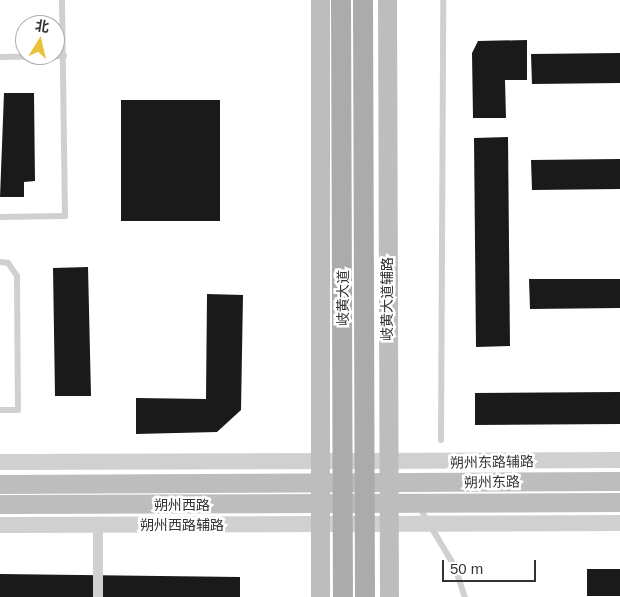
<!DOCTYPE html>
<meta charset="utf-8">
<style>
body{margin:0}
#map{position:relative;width:620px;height:597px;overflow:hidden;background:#fff;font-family:Helvetica,"Noto Sans SC",sans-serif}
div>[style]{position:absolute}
.building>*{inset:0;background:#1a1a1a}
.service>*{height:6px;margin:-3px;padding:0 3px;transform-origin:3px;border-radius:3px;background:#d0d0d0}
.pedestrian>*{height:10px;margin:-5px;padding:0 5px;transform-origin:5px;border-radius:5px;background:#d0d0d0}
.tertiary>*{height:16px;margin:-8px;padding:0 8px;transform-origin:8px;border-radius:8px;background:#d0d0d0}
.secondary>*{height:19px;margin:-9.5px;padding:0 9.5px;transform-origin:9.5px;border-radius:9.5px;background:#bdbdbd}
.primary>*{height:20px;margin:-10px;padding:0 10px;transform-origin:10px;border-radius:10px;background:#ababab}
span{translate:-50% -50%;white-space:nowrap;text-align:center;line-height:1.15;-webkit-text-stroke:5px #fff;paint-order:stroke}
.street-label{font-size:14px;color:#333}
.north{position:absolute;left:15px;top:15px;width:50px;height:50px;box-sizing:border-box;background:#fff;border:1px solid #adadad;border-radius:50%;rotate:9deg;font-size:14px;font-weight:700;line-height:20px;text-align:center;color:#333}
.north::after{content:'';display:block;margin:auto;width:18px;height:22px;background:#e7c138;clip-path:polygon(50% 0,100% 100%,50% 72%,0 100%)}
.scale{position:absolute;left:442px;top:560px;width:94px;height:22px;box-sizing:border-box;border:2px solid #333;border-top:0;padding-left:6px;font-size:15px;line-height:18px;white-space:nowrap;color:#333;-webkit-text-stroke:4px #fff;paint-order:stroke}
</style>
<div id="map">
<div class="building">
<i style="clip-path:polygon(527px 40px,527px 80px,505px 80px,506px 118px,473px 118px,472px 53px,478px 41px)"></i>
<i style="clip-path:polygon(620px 53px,620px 83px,532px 84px,531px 54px)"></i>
<i style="clip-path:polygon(4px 93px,34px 93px,35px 181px,24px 182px,24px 197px,0 197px)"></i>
<i style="clip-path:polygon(121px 100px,220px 100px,220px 221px,121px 221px)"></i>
<i style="clip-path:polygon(508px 137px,510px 346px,476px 347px,474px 138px)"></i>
<i style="clip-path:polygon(620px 159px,620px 189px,532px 190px,531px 160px)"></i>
<i style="clip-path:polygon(88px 267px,91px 396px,55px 396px,53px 268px)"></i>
<i style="clip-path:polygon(529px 279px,620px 279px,620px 308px,530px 309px)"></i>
<i style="clip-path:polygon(207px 294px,243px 295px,241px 410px,217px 432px,136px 434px,136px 398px,206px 399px)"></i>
<i style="clip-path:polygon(620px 392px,620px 424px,475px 425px,475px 393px)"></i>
<i style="clip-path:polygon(587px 569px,620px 569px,620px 596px,587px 596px)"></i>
<i style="clip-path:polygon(0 574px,240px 577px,240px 597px,0 597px)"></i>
</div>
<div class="service">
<i style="left:0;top:57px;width:64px;rotate:-0.9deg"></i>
<i style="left:0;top:217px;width:65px;rotate:-0.9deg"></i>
<i style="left:65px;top:216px;width:216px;rotate:-90.8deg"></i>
<i style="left:0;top:262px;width:8px;rotate:7deg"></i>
<i style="left:8px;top:263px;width:16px;rotate:55deg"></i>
<i style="left:17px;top:276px;width:134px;rotate:89.6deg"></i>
<i style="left:18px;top:410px;width:18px;rotate:180deg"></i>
<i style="left:441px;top:440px;width:440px;rotate:-89.7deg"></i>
<i style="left:418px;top:505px;width:72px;rotate:59.2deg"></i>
<i style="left:455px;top:567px;width:32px;rotate:72deg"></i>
</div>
<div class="pedestrian">
<i style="left:98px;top:597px;width:72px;rotate:-90deg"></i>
</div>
<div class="tertiary">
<i style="left:0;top:462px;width:620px;rotate:-0.18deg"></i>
<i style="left:0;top:525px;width:620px;rotate:-0.18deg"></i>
</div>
<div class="secondary">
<i style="left:320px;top:0;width:597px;rotate:90deg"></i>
<i style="left:387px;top:0;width:597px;rotate:89.81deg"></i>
<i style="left:0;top:484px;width:620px;rotate:-0.28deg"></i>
<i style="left:0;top:504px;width:620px;rotate:-0.18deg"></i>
</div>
<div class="primary">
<i style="left:341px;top:0;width:597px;rotate:89.81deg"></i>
<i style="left:363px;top:0;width:597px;rotate:89.81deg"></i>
</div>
<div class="street-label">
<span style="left:343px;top:298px;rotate:-90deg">岐黄大道</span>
<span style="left:387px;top:299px;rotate:-90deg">岐黄大道辅路</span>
<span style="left:492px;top:462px;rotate:-1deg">朔州东路辅路</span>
<span style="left:492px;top:482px;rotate:-1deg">朔州东路</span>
<span style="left:182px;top:505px">朔州西路</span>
<span style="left:182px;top:525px">朔州西路辅路</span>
</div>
<div class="north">北</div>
<div class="scale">50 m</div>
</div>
